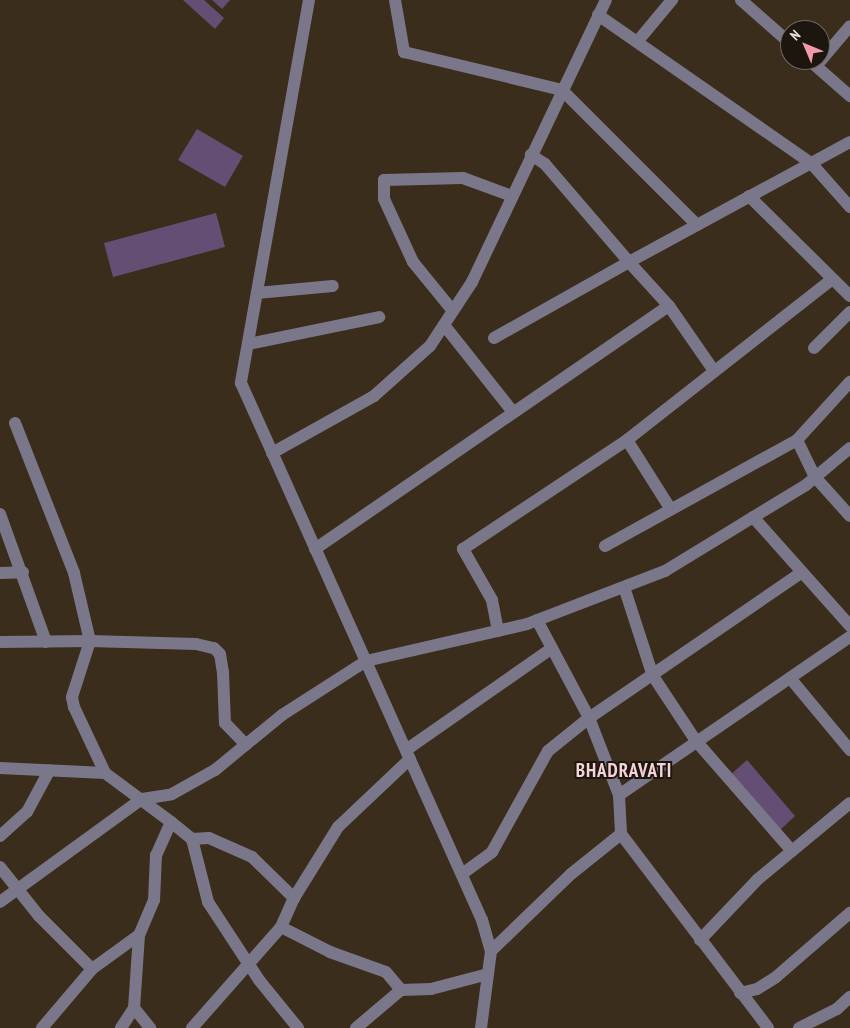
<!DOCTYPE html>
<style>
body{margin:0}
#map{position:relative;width:850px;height:1028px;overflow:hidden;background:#3a2d1c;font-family:"PT Sans Narrow",sans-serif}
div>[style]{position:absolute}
.building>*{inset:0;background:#654e73}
.minor>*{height:12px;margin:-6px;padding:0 6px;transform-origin:6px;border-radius:6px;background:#7b778a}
span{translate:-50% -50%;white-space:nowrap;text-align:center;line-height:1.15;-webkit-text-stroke:4px #1d160f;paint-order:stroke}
.district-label{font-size:19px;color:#f5d2d7;font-weight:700;letter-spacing:1px}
.north{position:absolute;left:780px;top:20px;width:50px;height:50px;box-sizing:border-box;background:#1d160f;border:1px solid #716961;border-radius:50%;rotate:315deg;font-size:14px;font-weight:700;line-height:20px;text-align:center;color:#efe6dc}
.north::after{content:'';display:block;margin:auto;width:18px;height:22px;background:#f39aaa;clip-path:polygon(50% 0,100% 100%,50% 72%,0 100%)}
</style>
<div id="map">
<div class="building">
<i style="clip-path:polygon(183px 0,204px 0,224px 18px,215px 29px)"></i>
<i style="clip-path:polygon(212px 0,230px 0,222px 9px)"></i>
<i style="clip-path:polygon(197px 129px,243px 156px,225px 187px,178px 160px)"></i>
<i style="clip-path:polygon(216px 213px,225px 247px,113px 277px,104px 243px)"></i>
<i style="clip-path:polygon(747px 760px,795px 816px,778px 832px,729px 776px)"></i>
</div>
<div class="minor">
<i style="left:309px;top:0;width:389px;rotate:100.1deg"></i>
<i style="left:241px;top:383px;width:589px;rotate:65.83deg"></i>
<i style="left:482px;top:920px;width:32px;rotate:74deg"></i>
<i style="left:491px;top:951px;width:78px;rotate:97.4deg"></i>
<i style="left:395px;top:0;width:53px;rotate:80.2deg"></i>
<i style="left:404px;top:52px;width:163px;rotate:13.5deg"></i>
<i style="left:562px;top:90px;width:191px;rotate:45deg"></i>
<i style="left:741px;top:0;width:65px;rotate:41.3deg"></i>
<i style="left:598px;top:15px;width:259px;rotate:34.8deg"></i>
<i style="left:811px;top:163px;width:59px;rotate:48.4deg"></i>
<i style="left:637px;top:42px;width:55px;rotate:-50.2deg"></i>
<i style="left:809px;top:60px;width:55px;rotate:41.3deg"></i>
<i style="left:816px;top:66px;width:52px;rotate:-49.6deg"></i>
<i style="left:749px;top:196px;width:142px;rotate:44.7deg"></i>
<i style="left:257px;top:293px;width:76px;rotate:-5.3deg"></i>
<i style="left:669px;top:306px;width:79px;rotate:55.3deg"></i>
<i style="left:453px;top:311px;width:63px;rotate:-129.2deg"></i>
<i style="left:413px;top:262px;width:69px;rotate:-114.7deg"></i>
<i style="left:384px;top:199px;width:19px;rotate:-90deg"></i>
<i style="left:384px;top:180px;width:79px;rotate:-1.5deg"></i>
<i style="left:463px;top:178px;width:52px;rotate:20.2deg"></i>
<i style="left:444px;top:325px;width:111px;rotate:51.6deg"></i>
<i style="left:494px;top:338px;width:155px;rotate:-29.4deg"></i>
<i style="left:629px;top:262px;width:129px;rotate:-130.6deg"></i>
<i style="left:545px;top:164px;width:17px;rotate:-147deg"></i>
<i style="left:248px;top:344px;width:134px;rotate:-11.6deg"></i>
<i style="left:814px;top:348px;width:51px;rotate:-45deg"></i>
<i style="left:15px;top:423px;width:161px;rotate:68.5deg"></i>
<i style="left:74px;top:573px;width:70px;rotate:76.8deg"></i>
<i style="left:90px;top:641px;width:59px;rotate:107.8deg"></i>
<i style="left:72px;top:697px;width:10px;rotate:79deg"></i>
<i style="left:74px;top:707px;width:73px;rotate:64.8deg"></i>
<i style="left:627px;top:440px;width:80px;rotate:57.7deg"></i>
<i style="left:797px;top:440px;width:41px;rotate:64.1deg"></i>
<i style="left:815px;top:477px;width:52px;rotate:48.1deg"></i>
<i style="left:272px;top:453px;width:117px;rotate:-29.2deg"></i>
<i style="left:374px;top:396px;width:75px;rotate:-41.8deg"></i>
<i style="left:430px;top:346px;width:77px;rotate:-56.7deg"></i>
<i style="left:472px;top:282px;width:312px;rotate:-64.6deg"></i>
<i style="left:0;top:514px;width:136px;rotate:70.2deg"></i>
<i style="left:753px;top:517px;width:146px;rotate:48.3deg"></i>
<i style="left:605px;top:546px;width:219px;rotate:-28.9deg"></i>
<i style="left:797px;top:440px;width:79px;rotate:-47.6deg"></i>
<i style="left:315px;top:549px;width:429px;rotate:-34.5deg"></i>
<i style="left:669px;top:306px;width:59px;rotate:-132.3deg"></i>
<i style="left:629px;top:262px;width:251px;rotate:-28.5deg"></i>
<i style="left:0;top:573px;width:23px;rotate:-2deg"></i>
<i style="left:624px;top:587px;width:94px;rotate:72deg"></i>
<i style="left:653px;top:676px;width:78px;rotate:56.5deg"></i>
<i style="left:696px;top:741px;width:146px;rotate:48.9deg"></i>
<i style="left:537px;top:620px;width:111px;rotate:62deg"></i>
<i style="left:589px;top:718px;width:83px;rotate:68.7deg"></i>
<i style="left:619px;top:795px;width:280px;rotate:-34.4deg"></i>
<i style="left:498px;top:631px;width:32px;rotate:-101deg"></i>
<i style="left:492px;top:600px;width:59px;rotate:-119.6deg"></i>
<i style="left:463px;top:549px;width:197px;rotate:-33.6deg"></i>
<i style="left:627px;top:440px;width:261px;rotate:-38.1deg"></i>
<i style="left:0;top:642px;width:90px;rotate:-0.6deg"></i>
<i style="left:90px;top:641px;width:106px;rotate:1.6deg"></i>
<i style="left:196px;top:644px;width:18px;rotate:13deg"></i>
<i style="left:214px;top:648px;width:8px;rotate:45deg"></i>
<i style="left:220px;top:654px;width:18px;rotate:81deg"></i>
<i style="left:223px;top:672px;width:51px;rotate:87.8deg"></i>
<i style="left:225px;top:723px;width:30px;rotate:46deg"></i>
<i style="left:790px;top:678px;width:94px;rotate:50.2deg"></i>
<i style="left:406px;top:750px;width:178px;rotate:-34.9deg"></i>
<i style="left:0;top:768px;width:105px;rotate:2.7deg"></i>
<i style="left:105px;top:773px;width:82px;rotate:36.6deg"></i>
<i style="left:171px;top:822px;width:36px;rotate:114deg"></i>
<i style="left:156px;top:855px;width:45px;rotate:92.5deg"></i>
<i style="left:154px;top:900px;width:38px;rotate:113deg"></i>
<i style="left:139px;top:935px;width:73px;rotate:93.9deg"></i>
<i style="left:134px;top:1008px;width:24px;rotate:123deg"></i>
<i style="left:619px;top:795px;width:39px;rotate:87deg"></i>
<i style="left:621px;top:834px;width:243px;rotate:52.8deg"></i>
<i style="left:171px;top:822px;width:27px;rotate:39deg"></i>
<i style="left:192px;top:839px;width:65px;rotate:75.7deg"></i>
<i style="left:208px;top:902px;width:93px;rotate:56.8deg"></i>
<i style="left:259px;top:980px;width:62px;rotate:50.9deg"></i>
<i style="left:0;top:836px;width:36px;rotate:-42deg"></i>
<i style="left:27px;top:812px;width:47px;rotate:-61.8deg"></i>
<i style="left:192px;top:839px;width:17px;rotate:-3deg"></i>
<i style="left:209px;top:838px;width:47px;rotate:23.8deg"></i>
<i style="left:252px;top:857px;width:59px;rotate:44.3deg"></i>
<i style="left:0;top:867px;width:63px;rotate:51.5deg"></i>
<i style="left:39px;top:916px;width:75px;rotate:45deg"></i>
<i style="left:462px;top:874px;width:37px;rotate:-36deg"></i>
<i style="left:492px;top:852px;width:115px;rotate:-61deg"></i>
<i style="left:548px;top:751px;width:53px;rotate:-38.8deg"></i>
<i style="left:589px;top:718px;width:258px;rotate:-34.4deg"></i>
<i style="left:0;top:902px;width:175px;rotate:-36deg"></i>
<i style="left:142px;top:799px;width:30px;rotate:-9deg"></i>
<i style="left:172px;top:794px;width:49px;rotate:-29.2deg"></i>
<i style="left:215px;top:770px;width:87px;rotate:-39.4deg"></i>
<i style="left:282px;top:715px;width:100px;rotate:-32.7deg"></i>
<i style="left:366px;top:661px;width:165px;rotate:-12.9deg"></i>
<i style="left:527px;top:624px;width:148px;rotate:-21deg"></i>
<i style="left:665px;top:571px;width:165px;rotate:-31.4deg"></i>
<i style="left:806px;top:485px;width:57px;rotate:-40.1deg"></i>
<i style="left:281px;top:927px;width:55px;rotate:27deg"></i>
<i style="left:330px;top:952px;width:59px;rotate:19.7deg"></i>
<i style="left:386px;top:972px;width:23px;rotate:50deg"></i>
<i style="left:700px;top:940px;width:84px;rotate:-46.4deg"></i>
<i style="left:758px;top:879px;width:119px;rotate:-39.6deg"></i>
<i style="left:491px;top:951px;width:111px;rotate:-43.9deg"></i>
<i style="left:571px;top:874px;width:64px;rotate:-38.7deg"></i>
<i style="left:740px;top:993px;width:17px;rotate:-13deg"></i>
<i style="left:757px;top:989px;width:22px;rotate:-32deg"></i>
<i style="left:776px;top:977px;width:98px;rotate:-40.9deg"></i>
<i style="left:134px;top:1008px;width:26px;rotate:51deg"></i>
<i style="left:42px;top:1028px;width:77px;rotate:-49.7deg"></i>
<i style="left:92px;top:969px;width:58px;rotate:-35.9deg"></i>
<i style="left:192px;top:1028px;width:135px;rotate:-48.6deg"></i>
<i style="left:281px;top:927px;width:32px;rotate:-66deg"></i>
<i style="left:294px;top:898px;width:84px;rotate:-58.2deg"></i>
<i style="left:338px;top:827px;width:99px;rotate:-43.4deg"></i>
<i style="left:356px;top:1028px;width:59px;rotate:-40.2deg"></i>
<i style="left:401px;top:990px;width:30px;rotate:-2deg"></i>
<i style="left:431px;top:989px;width:59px;rotate:-14.7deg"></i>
<i style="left:799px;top:1028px;width:42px;rotate:-26.6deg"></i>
<i style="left:837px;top:1009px;width:18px;rotate:-43deg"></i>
</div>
<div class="district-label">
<span style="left:624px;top:771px">BHADRAVATI</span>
</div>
<div class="north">N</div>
</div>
